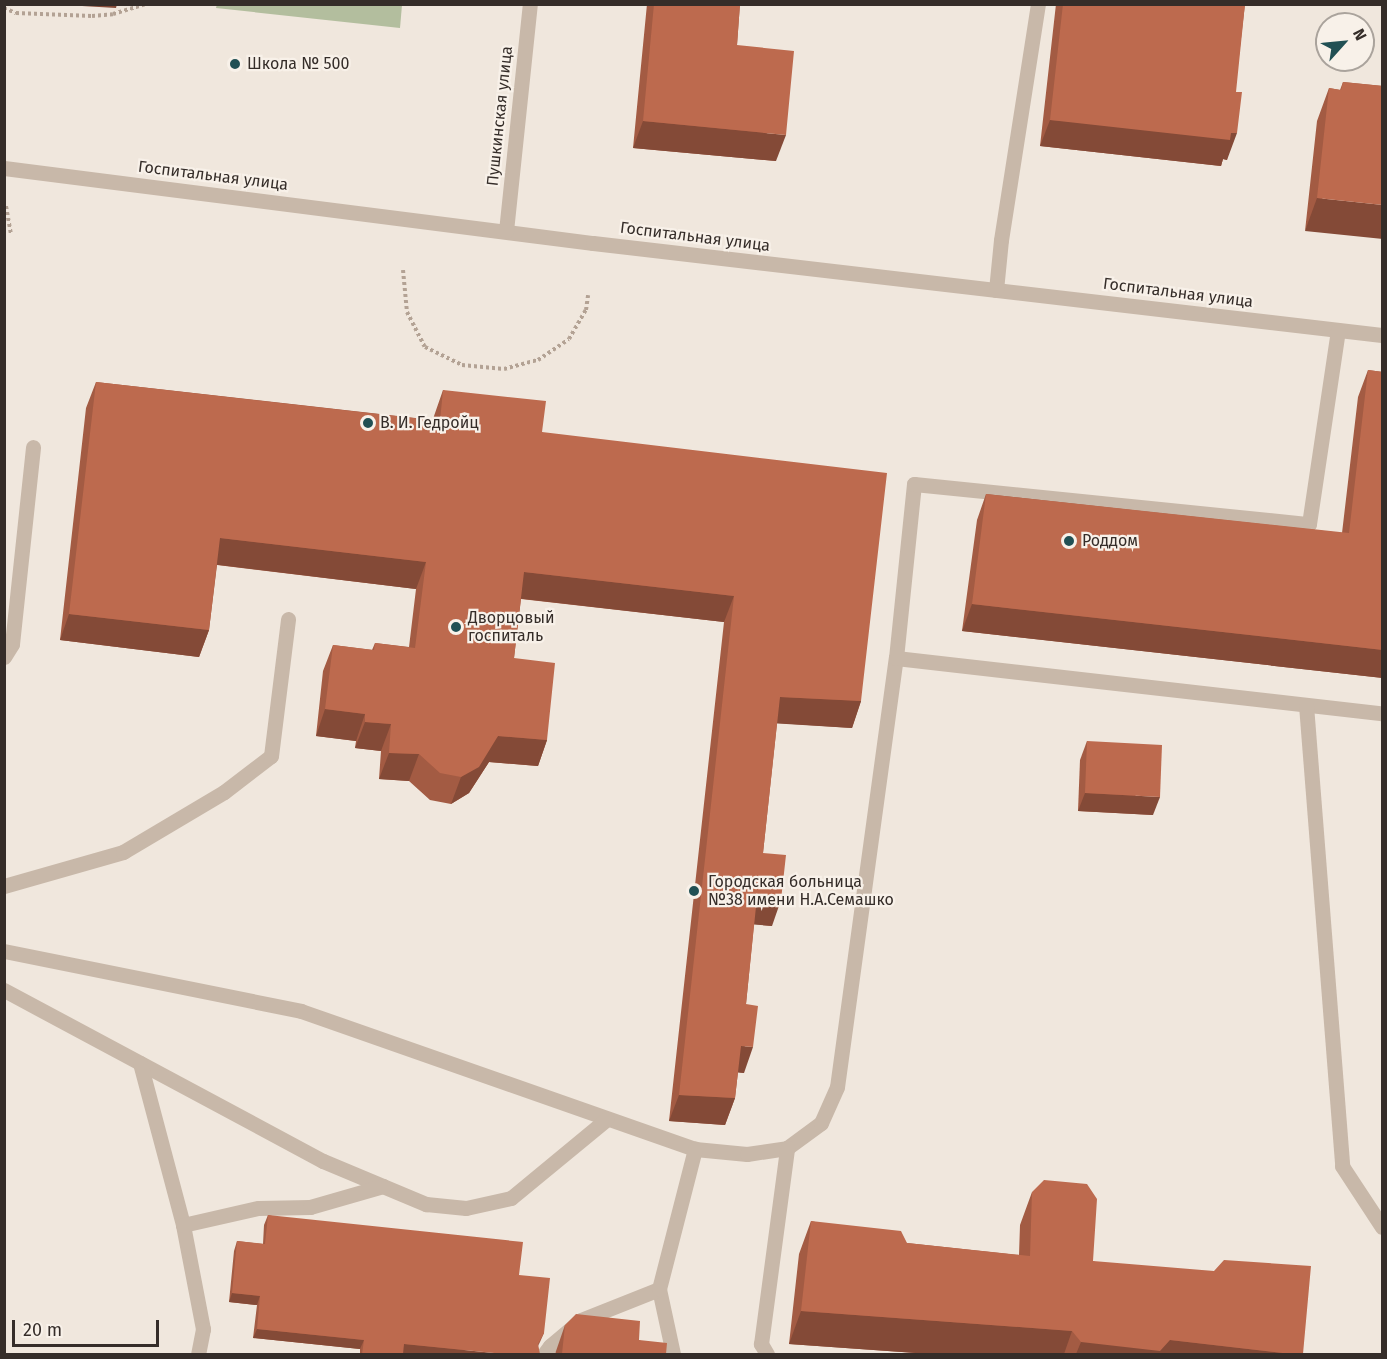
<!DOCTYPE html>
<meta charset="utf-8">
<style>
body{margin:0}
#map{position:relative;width:1387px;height:1359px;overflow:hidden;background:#f0e7dd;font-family:"Fira Sans",sans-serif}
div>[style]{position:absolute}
.green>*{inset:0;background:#b3be9e}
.path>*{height:4px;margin-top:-2px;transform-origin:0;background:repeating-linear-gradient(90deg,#b3a294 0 3px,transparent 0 6px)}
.minor>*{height:15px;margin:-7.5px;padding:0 7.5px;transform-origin:7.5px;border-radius:7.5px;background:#c8b8a9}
.wall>*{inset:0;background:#a35b43}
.shaded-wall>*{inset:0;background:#844a37}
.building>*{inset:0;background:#bd6a4e}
.dots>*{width:16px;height:16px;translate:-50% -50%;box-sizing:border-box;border:3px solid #f8f1e9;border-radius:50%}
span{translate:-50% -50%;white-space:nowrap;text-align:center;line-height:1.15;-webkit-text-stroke:4.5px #f8f1e9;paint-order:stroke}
.poi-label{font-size:16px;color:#352d29}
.left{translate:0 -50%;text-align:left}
.street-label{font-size:16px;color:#352d29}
.frame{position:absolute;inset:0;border:6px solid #352d29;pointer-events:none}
.north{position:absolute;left:1315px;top:12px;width:60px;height:60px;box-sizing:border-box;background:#f8f1e9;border:2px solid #aaa39c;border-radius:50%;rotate:63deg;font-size:16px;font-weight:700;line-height:24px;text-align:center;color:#352d29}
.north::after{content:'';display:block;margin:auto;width:21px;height:27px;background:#215054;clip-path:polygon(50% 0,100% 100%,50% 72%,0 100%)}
.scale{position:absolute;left:12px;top:1320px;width:147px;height:27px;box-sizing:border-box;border:3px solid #352d29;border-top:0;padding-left:8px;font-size:18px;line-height:21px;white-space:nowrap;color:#352d29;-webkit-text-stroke:4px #f8f1e9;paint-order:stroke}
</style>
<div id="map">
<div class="green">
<i style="clip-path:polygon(217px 4px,402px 4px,402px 5px,400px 28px,216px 8px)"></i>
</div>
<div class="path">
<i style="left:4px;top:8px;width:13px;rotate:23deg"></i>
<i style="left:16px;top:13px;width:76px;rotate:2.3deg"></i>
<i style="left:92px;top:16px;width:21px;rotate:-5deg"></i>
<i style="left:113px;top:14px;width:34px;rotate:-17deg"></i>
<i style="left:6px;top:206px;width:28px;rotate:80deg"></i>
<i style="left:403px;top:270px;width:42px;rotate:84.6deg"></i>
<i style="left:407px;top:312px;width:39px;rotate:63deg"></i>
<i style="left:425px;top:347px;width:41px;rotate:25.9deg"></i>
<i style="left:462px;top:365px;width:42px;rotate:5.4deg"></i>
<i style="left:504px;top:369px;width:35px;rotate:-15deg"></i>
<i style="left:538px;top:360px;width:37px;rotate:-34deg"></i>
<i style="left:569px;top:339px;width:34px;rotate:-60deg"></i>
<i style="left:586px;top:310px;width:15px;rotate:-82deg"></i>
</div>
<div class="minor">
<i style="left:4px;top:168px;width:594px;rotate:7.26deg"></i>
<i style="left:593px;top:243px;width:794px;rotate:6.65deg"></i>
<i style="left:506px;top:231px;width:228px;rotate:-84deg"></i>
<i style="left:996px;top:290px;width:50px;rotate:-84.3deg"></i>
<i style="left:1001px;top:240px;width:239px;rotate:-81.1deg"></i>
<i style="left:4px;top:657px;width:15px;rotate:-58deg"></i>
<i style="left:12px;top:644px;width:198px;rotate:-83.9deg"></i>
<i style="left:896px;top:658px;width:487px;rotate:6.5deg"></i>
<i style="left:1306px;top:705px;width:462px;rotate:85.5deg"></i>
<i style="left:1342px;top:1166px;width:73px;rotate:56.7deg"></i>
<i style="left:4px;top:886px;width:124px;rotate:-15.9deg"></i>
<i style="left:123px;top:852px;width:117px;rotate:-30.7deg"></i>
<i style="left:224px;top:792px;width:59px;rotate:-37.5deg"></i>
<i style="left:271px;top:756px;width:138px;rotate:-82.9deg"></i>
<i style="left:4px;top:951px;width:303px;rotate:11.4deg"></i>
<i style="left:301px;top:1011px;width:417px;rotate:19.3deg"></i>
<i style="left:695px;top:1149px;width:52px;rotate:5.5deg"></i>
<i style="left:747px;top:1154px;width:40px;rotate:-8.5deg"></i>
<i style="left:787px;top:1148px;width:42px;rotate:-36.3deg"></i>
<i style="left:821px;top:1123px;width:39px;rotate:-66deg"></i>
<i style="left:837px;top:1087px;width:433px;rotate:-82.2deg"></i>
<i style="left:896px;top:658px;width:175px;rotate:-84.1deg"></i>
<i style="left:914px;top:484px;width:397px;rotate:5.8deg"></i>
<i style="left:1309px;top:524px;width:196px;rotate:-81.5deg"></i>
<i style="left:4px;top:990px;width:362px;rotate:28.2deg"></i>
<i style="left:323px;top:1161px;width:112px;rotate:22.7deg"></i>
<i style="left:426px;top:1204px;width:40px;rotate:5.7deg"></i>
<i style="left:466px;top:1208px;width:46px;rotate:-12.5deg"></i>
<i style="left:511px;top:1198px;width:124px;rotate:-39.5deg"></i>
<i style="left:140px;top:1063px;width:168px;rotate:75.1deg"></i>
<i style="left:183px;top:1225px;width:106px;rotate:79.1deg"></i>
<i style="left:203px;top:1329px;width:25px;rotate:101deg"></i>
<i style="left:183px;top:1225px;width:77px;rotate:-12.8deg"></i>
<i style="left:258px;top:1208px;width:52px;rotate:-1.1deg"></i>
<i style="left:310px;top:1207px;width:76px;rotate:-16deg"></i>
<i style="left:659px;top:1289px;width:66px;rotate:77.8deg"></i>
<i style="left:544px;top:1354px;width:10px;rotate:-53deg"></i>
<i style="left:550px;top:1346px;width:40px;rotate:-40deg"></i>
<i style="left:581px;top:1320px;width:84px;rotate:-21.7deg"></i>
<i style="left:659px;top:1289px;width:145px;rotate:-75.6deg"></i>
<i style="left:767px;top:1354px;width:12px;rotate:-121deg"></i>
<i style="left:761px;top:1344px;width:198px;rotate:-82.4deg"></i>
</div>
<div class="wall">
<i style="clip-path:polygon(647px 4px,740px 4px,737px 45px,776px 161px,633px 148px)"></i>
<i style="clip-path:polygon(1056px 4px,1245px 4px,1227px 160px,1223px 159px,1221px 166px,1040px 146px)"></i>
<i style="clip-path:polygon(1343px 82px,1383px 86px,1305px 231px,1317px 121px,1329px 88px,1340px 90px)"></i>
<i style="clip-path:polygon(1368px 370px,1383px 372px,1383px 678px,962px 631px,977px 520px,986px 494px,1342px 533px,1358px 397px)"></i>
<i style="clip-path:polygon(96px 382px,433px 420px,434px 416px,443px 390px,542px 432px,861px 701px,852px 728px,777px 723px,763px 853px,772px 926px,754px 924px,746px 1004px,744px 1073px,738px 1072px,735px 1098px,725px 1125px,669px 1121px,724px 622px,521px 599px,514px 658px,547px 740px,538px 766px,489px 762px,469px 793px,451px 804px,430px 800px,409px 781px,379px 779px,381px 751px,355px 748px,356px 741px,316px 736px,323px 671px,333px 645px,372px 650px,375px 643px,409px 647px,416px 589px,217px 565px,209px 630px,199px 657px,60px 640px,86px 408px)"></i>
<i style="clip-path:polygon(1087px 741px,1153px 815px,1078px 811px,1080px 760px)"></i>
<i style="clip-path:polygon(1032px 1192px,1093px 1261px,1303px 1354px,930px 1354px,789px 1344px,799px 1254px,811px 1221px,907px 1243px,1019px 1255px,1020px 1225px)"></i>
<i style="clip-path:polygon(268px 1215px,519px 1275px,544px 1333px,540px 1342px,538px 1346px,403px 1354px,360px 1354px,360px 1349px,253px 1338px,257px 1305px,229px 1302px,234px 1251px,237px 1241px,263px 1244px,264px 1225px)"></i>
<i style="clip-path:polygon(565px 1325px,639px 1340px,666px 1354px,555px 1354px)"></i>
</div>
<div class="shaded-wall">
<i style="clip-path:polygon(48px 4px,117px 4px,116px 8px)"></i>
<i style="clip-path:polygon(1050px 120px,1231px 133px,1237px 133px,1227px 160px,1223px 159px,1221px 166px,1040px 146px)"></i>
<i style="clip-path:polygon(643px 121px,786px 135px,776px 161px,633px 148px)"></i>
<i style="clip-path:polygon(1317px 198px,1383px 205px,1383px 239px,1305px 231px)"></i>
<i style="clip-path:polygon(220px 538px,426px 562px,416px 589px,211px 564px)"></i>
<i style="clip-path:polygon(524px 572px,734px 596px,724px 622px,515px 598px)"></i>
<i style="clip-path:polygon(972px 604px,1383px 650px,1383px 678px,962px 631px)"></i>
<i style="clip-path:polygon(69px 614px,209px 630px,199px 657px,60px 640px)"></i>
<i style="clip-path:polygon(780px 697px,861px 701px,852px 728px,770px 723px)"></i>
<i style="clip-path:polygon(325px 709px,365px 714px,356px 741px,316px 736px)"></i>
<i style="clip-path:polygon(365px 722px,391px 724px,381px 751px,355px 748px)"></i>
<i style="clip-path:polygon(498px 736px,547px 740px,538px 766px,489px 762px,469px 793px,451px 804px,461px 777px)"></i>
<i style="clip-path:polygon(389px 753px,419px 754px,409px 781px,379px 779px)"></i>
<i style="clip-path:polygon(1085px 793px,1160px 797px,1153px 815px,1078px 811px)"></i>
<i style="clip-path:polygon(757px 897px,781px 900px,772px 926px,748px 924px)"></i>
<i style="clip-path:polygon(741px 1046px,753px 1047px,744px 1073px,731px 1072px)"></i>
<i style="clip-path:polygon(679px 1095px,735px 1098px,725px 1125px,669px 1121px)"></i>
<i style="clip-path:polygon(232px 1293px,260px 1296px,257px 1305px,229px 1302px)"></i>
<i style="clip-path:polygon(801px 1311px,1072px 1331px,1064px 1354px,930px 1354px,789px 1344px)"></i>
<i style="clip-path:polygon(257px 1329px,364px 1340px,360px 1349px,253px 1338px)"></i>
<i style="clip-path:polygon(1170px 1340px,1291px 1354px,1076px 1354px,1081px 1342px)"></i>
<i style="clip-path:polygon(404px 1344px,504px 1354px,401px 1354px)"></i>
</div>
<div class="building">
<i style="clip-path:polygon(654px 4px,740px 4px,737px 45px,794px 51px,786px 135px,643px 121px)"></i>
<i style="clip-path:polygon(1063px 4px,1245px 4px,1236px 92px,1242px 92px,1237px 133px,1231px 133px,1230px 140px,1050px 120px)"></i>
<i style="clip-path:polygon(1343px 82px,1383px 86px,1383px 205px,1317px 198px,1329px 88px,1341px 90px)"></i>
<i style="clip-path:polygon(1368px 370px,1383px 372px,1383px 650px,972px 604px,986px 494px,1349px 533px)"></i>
<i style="clip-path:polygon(96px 382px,440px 421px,443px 390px,546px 401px,542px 432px,887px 473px,861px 701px,780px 697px,763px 853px,786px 855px,781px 900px,757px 897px,746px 1004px,758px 1006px,753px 1047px,741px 1046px,735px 1098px,679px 1095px,734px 596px,524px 572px,514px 658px,555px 663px,547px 740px,498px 736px,479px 767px,461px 777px,440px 773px,419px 754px,389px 753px,391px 724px,365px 722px,365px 714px,325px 709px,333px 645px,374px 650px,375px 643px,415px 648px,426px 562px,220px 538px,209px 630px,69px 614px)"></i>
<i style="clip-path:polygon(1087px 741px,1162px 745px,1160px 797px,1085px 793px)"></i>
<i style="clip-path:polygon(1044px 1180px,1087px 1184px,1097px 1199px,1093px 1261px,1214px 1271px,1224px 1260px,1311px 1266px,1303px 1354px,1291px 1354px,1170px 1340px,1160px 1351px,1081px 1342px,1072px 1331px,801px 1311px,811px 1221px,901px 1231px,907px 1243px,1030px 1256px,1032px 1192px)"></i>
<i style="clip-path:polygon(268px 1215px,523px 1242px,519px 1275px,550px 1278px,544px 1333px,538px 1344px,540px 1354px,504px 1354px,404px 1344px,403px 1354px,362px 1354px,364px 1340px,257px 1329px,260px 1296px,232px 1293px,237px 1241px,265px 1244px)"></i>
<i style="clip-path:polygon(576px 1314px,640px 1321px,639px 1340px,667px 1343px,666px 1354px,562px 1354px,565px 1325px)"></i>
</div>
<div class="dots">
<i style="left:235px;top:64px;background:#215054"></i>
<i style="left:368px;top:423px;background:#215054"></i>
<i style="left:1069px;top:541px;background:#215054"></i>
<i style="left:456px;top:627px;background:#215054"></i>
<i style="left:694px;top:891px;background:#215054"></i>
</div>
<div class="poi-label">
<span class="left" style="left:247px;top:64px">Школа № 500</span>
<span class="left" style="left:380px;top:423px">В. И. Гедройц</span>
<span class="left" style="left:1082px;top:541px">Роддом</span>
<span class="left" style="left:468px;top:627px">Дворцовый<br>госпиталь</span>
<span class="left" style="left:708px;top:891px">Городская больница<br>№38 имени Н.А.Семашко</span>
</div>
<div class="street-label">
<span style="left:500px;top:116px;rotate:-84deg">Пушкинская улица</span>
<span style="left:213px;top:176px;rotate:7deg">Госпитальная улица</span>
<span style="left:695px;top:237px;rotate:7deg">Госпитальная улица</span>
<span style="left:1178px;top:293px;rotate:7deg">Госпитальная улица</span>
</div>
<div class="frame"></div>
<div class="north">N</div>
<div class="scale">20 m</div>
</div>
